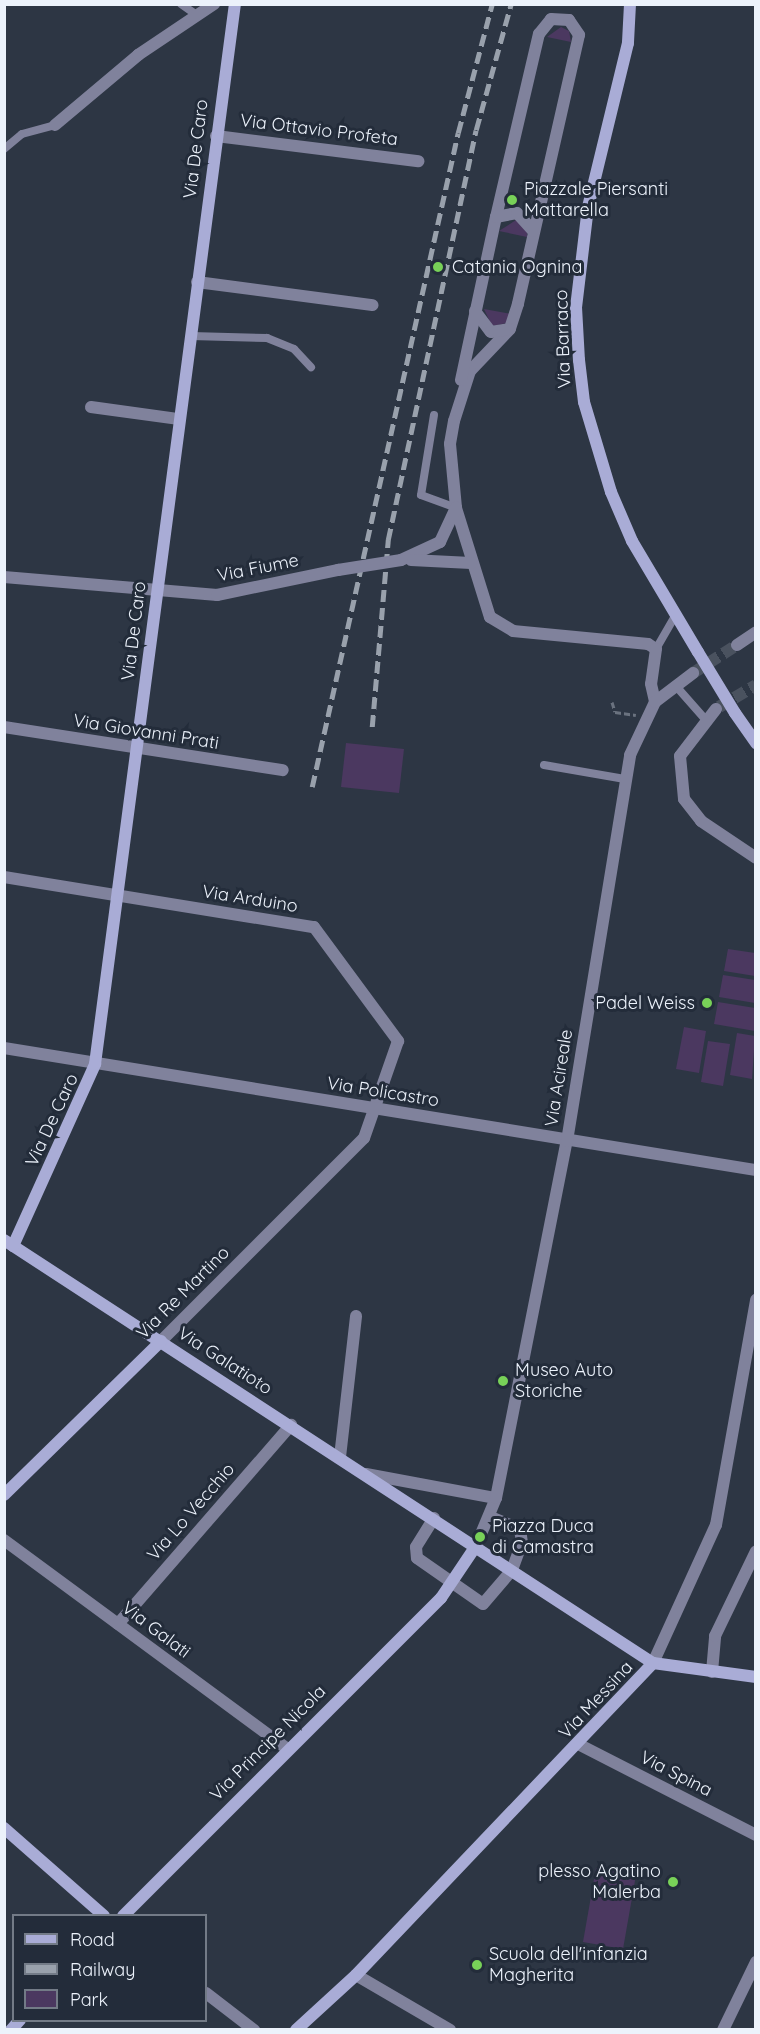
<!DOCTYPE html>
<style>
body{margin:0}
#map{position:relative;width:760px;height:2034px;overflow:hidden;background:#2d3644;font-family:Quicksand,sans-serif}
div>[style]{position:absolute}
.green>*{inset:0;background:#4b3860}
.street-tunnel>*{height:12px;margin-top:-6px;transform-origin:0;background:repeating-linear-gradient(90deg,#4a525f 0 12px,transparent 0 18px)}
.path>*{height:3px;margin-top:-1.5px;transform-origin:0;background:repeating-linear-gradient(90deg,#6a727f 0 6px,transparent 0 9px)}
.lane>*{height:8px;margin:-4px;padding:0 4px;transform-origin:4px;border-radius:4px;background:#80829c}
.street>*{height:12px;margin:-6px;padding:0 6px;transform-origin:6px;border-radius:6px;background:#80829c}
.secondary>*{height:12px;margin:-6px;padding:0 6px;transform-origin:6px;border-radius:6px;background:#a9acd6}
.rail>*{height:4.5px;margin-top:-2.25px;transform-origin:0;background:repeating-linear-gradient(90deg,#99a1ac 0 12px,transparent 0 18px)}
.street-bridge>*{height:12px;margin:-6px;padding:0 6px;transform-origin:6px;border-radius:6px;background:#80829c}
.secondary-bridge>*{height:12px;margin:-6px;padding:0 6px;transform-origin:6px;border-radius:6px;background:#a9acd6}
.dots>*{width:16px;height:16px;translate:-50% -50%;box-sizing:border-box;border:3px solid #232c3a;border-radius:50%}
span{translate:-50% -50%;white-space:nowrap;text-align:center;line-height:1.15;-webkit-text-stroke:6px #232c3a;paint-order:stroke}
.street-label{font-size:18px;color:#ecf2fb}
.poi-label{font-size:18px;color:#ecf2fb}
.left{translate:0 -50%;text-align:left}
.right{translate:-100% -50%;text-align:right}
.frame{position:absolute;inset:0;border:6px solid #ecf2fb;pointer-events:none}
.legend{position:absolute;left:12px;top:1914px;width:195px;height:108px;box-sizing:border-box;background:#232c3a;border:2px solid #737b87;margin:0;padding:8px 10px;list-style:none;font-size:18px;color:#ecf2fb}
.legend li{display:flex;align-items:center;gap:12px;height:30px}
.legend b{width:30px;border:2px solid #737b87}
</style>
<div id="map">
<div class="green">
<i style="clip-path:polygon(561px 27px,569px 31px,571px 42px,547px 37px)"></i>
<i style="clip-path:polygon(516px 220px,527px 230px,527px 237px,499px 231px)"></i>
<i style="clip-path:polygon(484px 309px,511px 314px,507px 323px,492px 326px)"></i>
<i style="clip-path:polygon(346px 743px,404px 749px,399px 793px,341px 787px)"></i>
<i style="clip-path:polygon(728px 949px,755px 953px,755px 976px,724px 971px)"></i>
<i style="clip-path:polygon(723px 975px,755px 980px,755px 1003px,719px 997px)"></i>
<i style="clip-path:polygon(718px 1002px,755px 1008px,755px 1031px,714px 1024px)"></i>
<i style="clip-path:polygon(684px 1027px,706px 1031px,699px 1073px,676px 1069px)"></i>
<i style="clip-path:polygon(737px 1033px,755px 1036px,752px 1079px,730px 1075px)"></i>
<i style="clip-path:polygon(708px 1041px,730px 1044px,723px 1086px,701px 1082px)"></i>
<i style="clip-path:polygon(596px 1868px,636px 1875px,623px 1949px,583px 1942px)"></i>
</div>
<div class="street-tunnel">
<i style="left:693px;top:673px;width:52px;rotate:-32.5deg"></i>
<i style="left:719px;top:707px;width:43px;rotate:-30.7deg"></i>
</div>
<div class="path">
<i style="left:612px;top:702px;width:10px;rotate:73deg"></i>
<i style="left:615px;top:712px;width:21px;rotate:8deg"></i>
</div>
<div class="lane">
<i style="left:181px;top:4px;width:19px;rotate:35deg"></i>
<i style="left:4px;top:149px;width:23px;rotate:-40deg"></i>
<i style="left:22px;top:134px;width:34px;rotate:-15deg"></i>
<i style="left:191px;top:336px;width:76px;rotate:1.5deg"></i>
<i style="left:267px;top:338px;width:29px;rotate:22deg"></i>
<i style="left:294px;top:349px;width:25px;rotate:47deg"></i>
<i style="left:434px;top:415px;width:81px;rotate:99.2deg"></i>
<i style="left:421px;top:495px;width:37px;rotate:20deg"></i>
<i style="left:656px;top:649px;width:39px;rotate:-60deg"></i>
<i style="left:675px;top:685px;width:45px;rotate:48.6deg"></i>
<i style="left:544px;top:765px;width:82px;rotate:9.8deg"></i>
</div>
<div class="street">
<i style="left:55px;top:125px;width:109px;rotate:-40.1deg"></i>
<i style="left:138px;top:55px;width:92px;rotate:-33.9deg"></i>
<i style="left:216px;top:136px;width:204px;rotate:7.1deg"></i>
<i style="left:496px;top:217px;width:188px;rotate:-76.8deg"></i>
<i style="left:539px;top:34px;width:19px;rotate:-51deg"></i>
<i style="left:551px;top:19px;width:18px;rotate:3deg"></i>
<i style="left:569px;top:20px;width:18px;rotate:56deg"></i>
<i style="left:579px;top:35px;width:276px;rotate:102.8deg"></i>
<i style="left:518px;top:304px;width:26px;rotate:108deg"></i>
<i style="left:510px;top:329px;width:58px;rotate:133.6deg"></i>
<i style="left:470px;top:371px;width:52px;rotate:107.7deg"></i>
<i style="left:454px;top:421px;width:23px;rotate:100deg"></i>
<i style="left:450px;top:444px;width:64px;rotate:84.6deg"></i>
<i style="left:456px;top:508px;width:114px;rotate:72.7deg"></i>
<i style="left:490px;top:617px;width:27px;rotate:31deg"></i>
<i style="left:513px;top:631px;width:136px;rotate:5.5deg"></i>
<i style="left:648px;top:644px;width:9px;rotate:32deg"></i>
<i style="left:656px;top:649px;width:35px;rotate:98deg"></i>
<i style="left:651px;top:684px;width:18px;rotate:77deg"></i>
<i style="left:197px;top:282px;width:177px;rotate:7.5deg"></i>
<i style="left:475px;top:311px;width:26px;rotate:53deg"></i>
<i style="left:491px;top:332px;width:18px;rotate:-9deg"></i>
<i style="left:461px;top:380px;width:167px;rotate:-77.9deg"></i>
<i style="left:496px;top:217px;width:21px;rotate:-11deg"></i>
<i style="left:517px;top:213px;width:24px;rotate:48deg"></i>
<i style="left:91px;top:407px;width:89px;rotate:7.8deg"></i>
<i style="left:401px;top:560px;width:43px;rotate:-24.8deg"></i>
<i style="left:440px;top:542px;width:38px;rotate:-65deg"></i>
<i style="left:411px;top:560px;width:60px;rotate:2.9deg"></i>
<i style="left:4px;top:577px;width:214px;rotate:4.8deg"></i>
<i style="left:217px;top:595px;width:124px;rotate:-11.7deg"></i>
<i style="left:737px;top:645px;width:23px;rotate:-34deg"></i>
<i style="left:716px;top:709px;width:59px;rotate:127.5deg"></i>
<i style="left:680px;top:756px;width:43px;rotate:84.7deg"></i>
<i style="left:684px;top:799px;width:28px;rotate:52deg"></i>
<i style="left:701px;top:821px;width:66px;rotate:33.9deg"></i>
<i style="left:4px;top:727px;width:282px;rotate:8.8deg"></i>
<i style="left:4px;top:877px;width:314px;rotate:9.2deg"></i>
<i style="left:314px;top:927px;width:142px;rotate:53.6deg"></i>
<i style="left:398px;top:1041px;width:103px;rotate:109.3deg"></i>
<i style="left:364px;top:1138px;width:287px;rotate:135deg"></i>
<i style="left:4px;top:1048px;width:762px;rotate:9.22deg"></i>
<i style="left:340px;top:1457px;width:142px;rotate:-83.5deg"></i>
<i style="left:366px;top:1474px;width:132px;rotate:10.5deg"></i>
<i style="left:434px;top:1518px;width:34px;rotate:122deg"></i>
<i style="left:416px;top:1547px;width:11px;rotate:85deg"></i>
<i style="left:417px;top:1558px;width:80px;rotate:34.9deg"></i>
<i style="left:483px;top:1604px;width:45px;rotate:-49.5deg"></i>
<i style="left:512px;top:1570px;width:29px;rotate:-70deg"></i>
<i style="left:522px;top:1543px;width:14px;rotate:-98deg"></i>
<i style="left:520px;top:1529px;width:31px;rotate:-158deg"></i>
<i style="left:4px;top:1540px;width:352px;rotate:36.4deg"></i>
<i style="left:476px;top:1546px;width:52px;rotate:-67.4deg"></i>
<i style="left:496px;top:1498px;width:364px;rotate:-78.8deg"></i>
<i style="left:567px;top:1141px;width:391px;rotate:-80.7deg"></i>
<i style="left:630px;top:755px;width:59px;rotate:-64.7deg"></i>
<i style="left:655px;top:702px;width:48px;rotate:-37.3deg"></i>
<i style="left:118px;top:1624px;width:264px;rotate:-49deg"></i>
<i style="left:653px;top:1663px;width:152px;rotate:-65.5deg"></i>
<i style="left:716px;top:1525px;width:229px;rotate:-79.9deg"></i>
<i style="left:712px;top:1672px;width:36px;rotate:-85deg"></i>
<i style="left:715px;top:1636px;width:94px;rotate:-64.2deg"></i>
<i style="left:580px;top:1745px;width:198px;rotate:27.1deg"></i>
<i style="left:356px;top:1975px;width:109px;rotate:30.3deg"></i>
<i style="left:206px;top:1993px;width:61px;rotate:37.6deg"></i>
<i style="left:723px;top:2030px;width:76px;rotate:-64.1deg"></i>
</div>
<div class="secondary">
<i style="left:630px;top:4px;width:39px;rotate:93deg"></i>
<i style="left:628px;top:43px;width:169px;rotate:103.7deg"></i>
<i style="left:588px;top:207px;width:101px;rotate:96.8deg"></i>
<i style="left:576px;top:307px;width:53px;rotate:86.8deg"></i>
<i style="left:579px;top:360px;width:42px;rotate:83.2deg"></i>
<i style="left:584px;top:402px;width:94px;rotate:73.3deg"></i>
<i style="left:611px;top:492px;width:53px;rotate:66.8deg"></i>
<i style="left:632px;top:541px;width:129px;rotate:59.3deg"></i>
<i style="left:735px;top:713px;width:37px;rotate:55deg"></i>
<i style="left:4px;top:1240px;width:775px;rotate:33.1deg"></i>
<i style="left:653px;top:1663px;width:104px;rotate:7.7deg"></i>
<i style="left:13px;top:1246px;width:200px;rotate:-65.7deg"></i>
<i style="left:95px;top:1064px;width:1069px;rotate:-82.48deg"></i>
<i style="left:4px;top:1495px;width:220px;rotate:-44.4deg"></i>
<i style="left:4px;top:1828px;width:133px;rotate:41.3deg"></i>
<i style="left:123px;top:1916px;width:450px;rotate:-45deg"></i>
<i style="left:441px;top:1598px;width:63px;rotate:-56.1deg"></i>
<i style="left:11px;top:2030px;width:13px;rotate:-48deg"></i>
<i style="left:296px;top:2030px;width:81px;rotate:-42.5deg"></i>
<i style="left:356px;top:1975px;width:431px;rotate:-46.4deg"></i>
</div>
<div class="rail">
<i style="left:372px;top:727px;width:188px;rotate:-85.1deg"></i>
<i style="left:388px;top:540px;width:419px;rotate:-77.9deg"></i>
<i style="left:476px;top:130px;width:131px;rotate:-74.5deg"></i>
<i style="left:312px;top:787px;width:670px;rotate:-77.42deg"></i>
<i style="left:458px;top:133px;width:133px;rotate:-75.2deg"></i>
</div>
<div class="street-bridge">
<i style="left:338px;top:570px;width:64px;rotate:-9deg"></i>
</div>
<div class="secondary-bridge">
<i style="left:698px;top:652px;width:71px;rotate:58.8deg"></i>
</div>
<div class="dots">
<i style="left:512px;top:200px;background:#78d158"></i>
<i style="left:438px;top:267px;background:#78d158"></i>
<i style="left:707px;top:1003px;background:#78d158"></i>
<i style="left:503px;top:1381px;background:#78d158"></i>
<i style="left:480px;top:1537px;background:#78d158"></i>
<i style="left:673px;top:1882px;background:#78d158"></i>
<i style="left:477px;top:1965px;background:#78d158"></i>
</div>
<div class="street-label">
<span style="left:319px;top:130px;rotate:7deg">Via Ottavio Profeta</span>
<span style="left:196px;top:149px;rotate:-83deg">Via De Caro</span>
<span style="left:563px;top:339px;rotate:-92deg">Via Barraco</span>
<span style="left:258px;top:568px;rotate:-11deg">Via Fiume</span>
<span style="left:134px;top:631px;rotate:-83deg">Via De Caro</span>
<span style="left:146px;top:732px;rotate:9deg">Via Giovanni Prati</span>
<span style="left:250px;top:899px;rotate:9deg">Via Arduino</span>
<span style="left:559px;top:1078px;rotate:-81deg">Via Acireale</span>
<span style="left:383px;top:1092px;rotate:9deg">Via Policastro</span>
<span style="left:52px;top:1120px;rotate:-65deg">Via De Caro</span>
<span style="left:183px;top:1293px;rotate:-45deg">Via Re Martino</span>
<span style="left:225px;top:1361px;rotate:33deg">Via Galatioto</span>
<span style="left:191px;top:1512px;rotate:-49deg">Via Lo Vecchio</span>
<span style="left:156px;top:1630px;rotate:37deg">Via Galati</span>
<span style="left:596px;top:1700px;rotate:-47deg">Via Messina</span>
<span style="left:268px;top:1743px;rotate:-45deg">Via Principe Nicola</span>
<span style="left:676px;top:1774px;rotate:27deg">Via Spina</span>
</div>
<div class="poi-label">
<span class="left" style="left:524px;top:200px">Piazzale Piersanti<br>Mattarella</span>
<span class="left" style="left:452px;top:267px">Catania Ognina</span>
<span class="right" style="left:695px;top:1003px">Padel Weiss</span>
<span class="left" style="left:515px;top:1381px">Museo Auto<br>Storiche</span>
<span class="left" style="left:492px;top:1537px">Piazza Duca<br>di Camastra</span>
<span class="right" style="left:661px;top:1882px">plesso Agatino<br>Malerba</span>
<span class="left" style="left:489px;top:1965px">Scuola dell'infanzia<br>Magherita</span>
</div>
<div class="frame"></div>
<ul class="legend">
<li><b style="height:8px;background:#a9acd6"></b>Road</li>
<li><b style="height:8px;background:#99a1ac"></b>Railway</li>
<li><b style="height:16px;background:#4b3860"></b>Park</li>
</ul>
</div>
